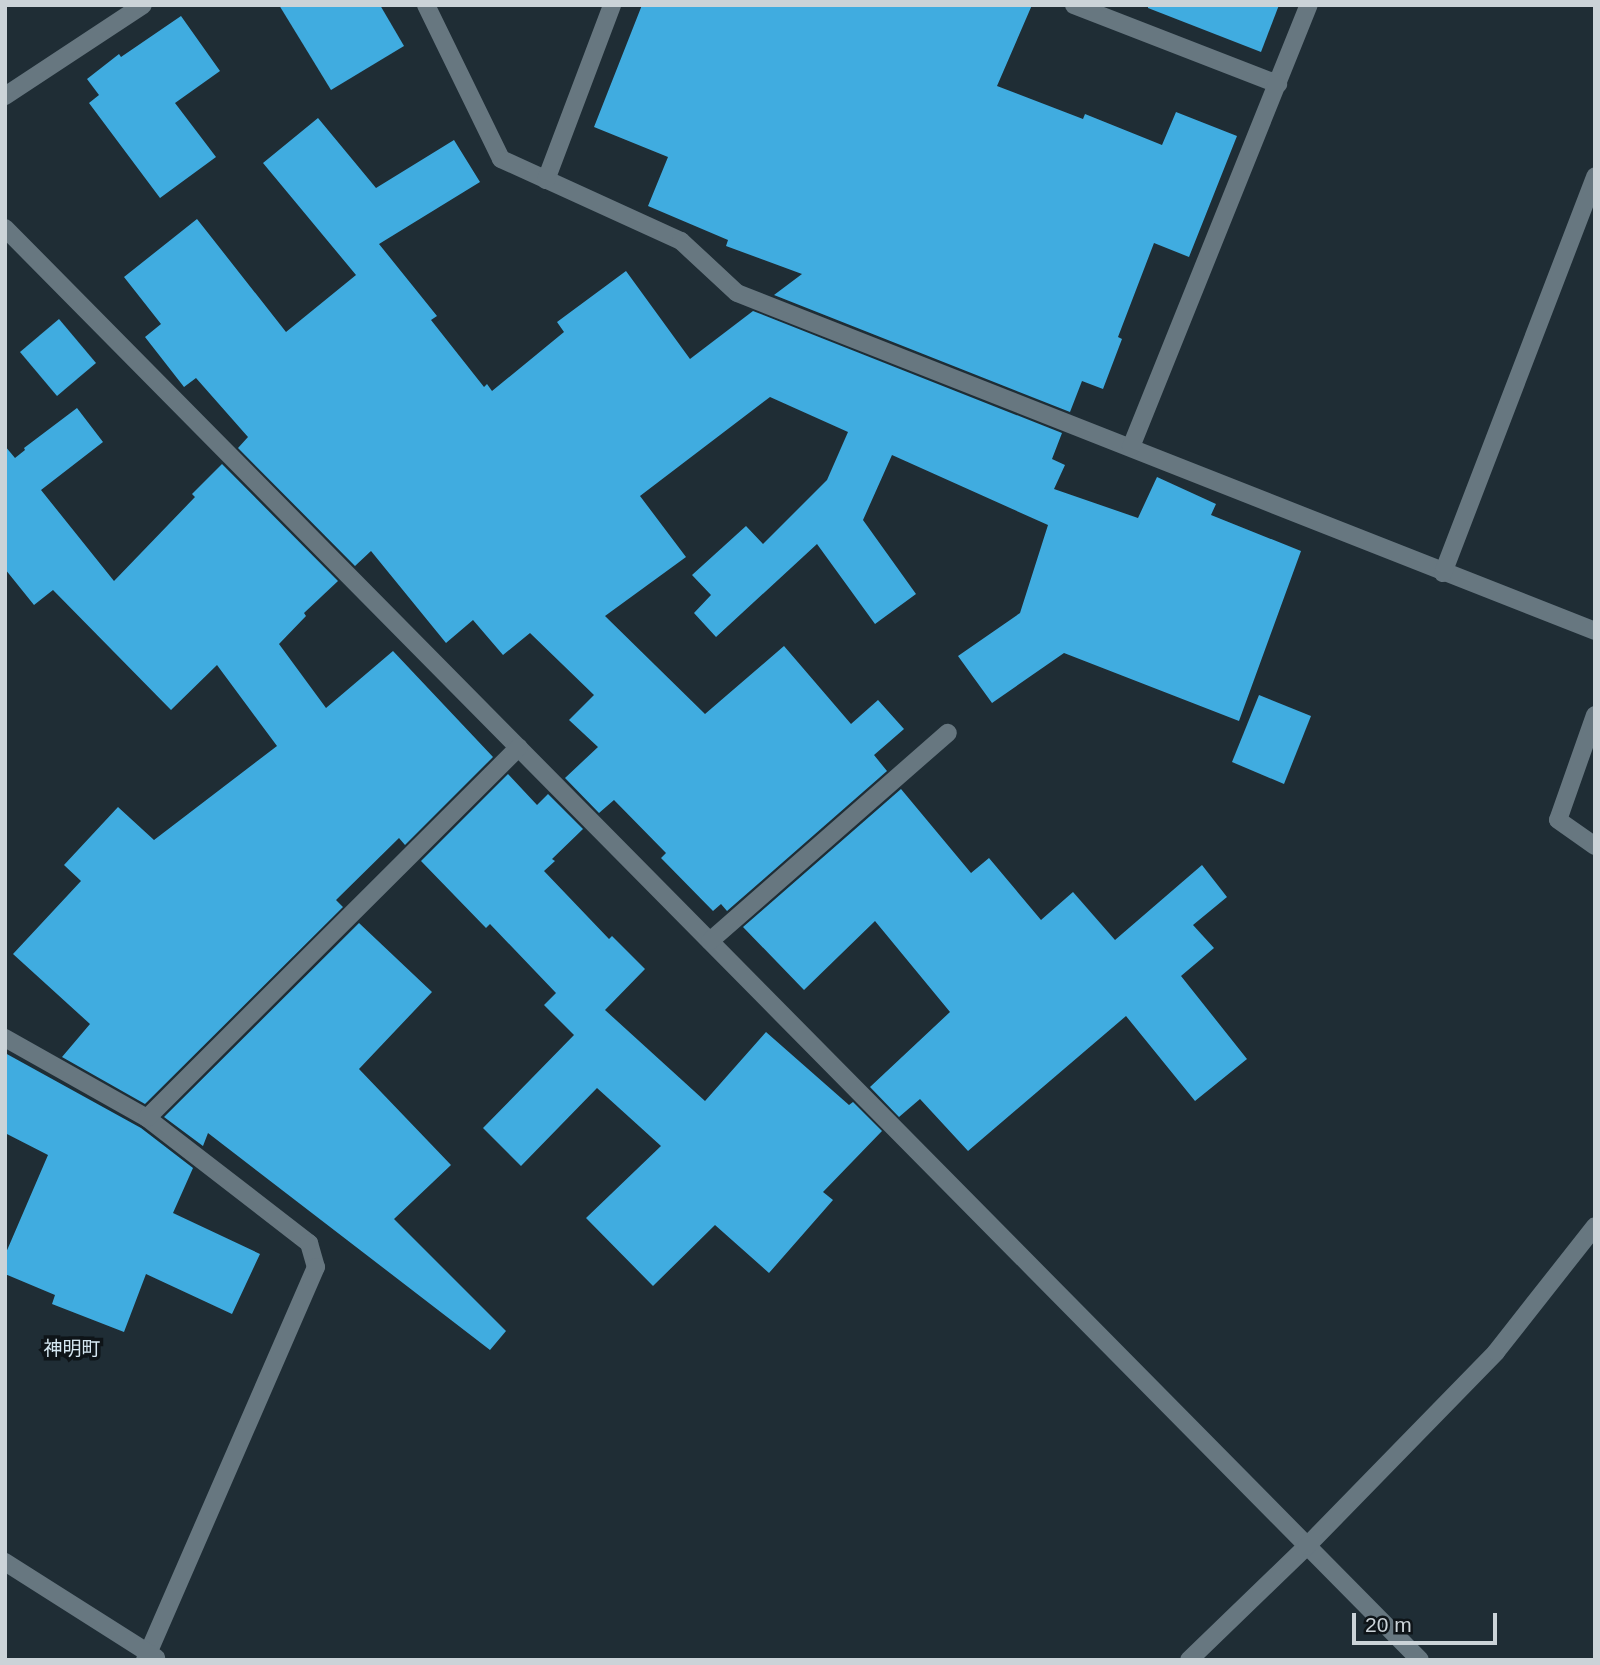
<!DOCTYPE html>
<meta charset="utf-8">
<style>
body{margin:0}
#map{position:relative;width:1600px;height:1665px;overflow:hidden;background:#1f2d35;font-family:Arial,"Noto Sans JP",sans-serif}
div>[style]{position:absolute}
.building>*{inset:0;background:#40ace0}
.minor>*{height:18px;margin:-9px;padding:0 9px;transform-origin:9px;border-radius:9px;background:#677780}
span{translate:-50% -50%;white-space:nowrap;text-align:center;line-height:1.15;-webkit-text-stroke:7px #0e1418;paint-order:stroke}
.neighbourhood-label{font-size:19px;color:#d5e7f1}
.frame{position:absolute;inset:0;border:7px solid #cbd3d8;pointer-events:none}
.scale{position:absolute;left:1352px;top:1613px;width:145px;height:32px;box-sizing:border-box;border:4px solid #cbd3d8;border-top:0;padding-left:9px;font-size:21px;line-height:24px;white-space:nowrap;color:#cbd3d8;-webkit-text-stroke:5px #0e1418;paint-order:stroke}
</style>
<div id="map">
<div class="building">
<i style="clip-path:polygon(279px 5px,380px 5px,404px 46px,331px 90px)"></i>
<i style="clip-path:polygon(642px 5px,1032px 5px,997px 86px,1083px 119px,1085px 114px,1162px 145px,1176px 112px,1237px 136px,1189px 257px,1154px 243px,1118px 337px,1122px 339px,1103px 389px,1082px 381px,1070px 412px,774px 295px,802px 274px,726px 246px,728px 240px,648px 206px,668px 157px,594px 127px)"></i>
<i style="clip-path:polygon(1148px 5px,1279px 5px,1261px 52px,1148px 8px)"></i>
<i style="clip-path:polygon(181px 16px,220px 71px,175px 103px,216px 157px,160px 198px,89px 103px,99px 95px,87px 79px,119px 54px,121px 57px)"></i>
<i style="clip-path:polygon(318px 118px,376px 188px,454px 140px,480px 182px,379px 244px,437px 316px,431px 320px,484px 387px,487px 384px,492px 391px,564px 332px,557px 322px,626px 271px,690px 359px,753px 311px,1062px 433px,1052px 459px,1065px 465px,1054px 489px,1138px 518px,1157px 477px,1216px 504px,1211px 515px,1301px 551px,1239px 721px,1064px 653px,992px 703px,958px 656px,1020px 613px,1048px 525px,892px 455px,863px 520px,916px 594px,875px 624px,817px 544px,716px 637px,694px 613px,711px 595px,692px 575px,746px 526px,763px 544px,827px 480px,848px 432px,770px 397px,640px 496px,686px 557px,605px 616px,705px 714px,784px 646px,851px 724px,878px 700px,904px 729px,874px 755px,887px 771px,727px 911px,721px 904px,713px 911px,661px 858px,666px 853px,614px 800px,599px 813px,565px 778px,598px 747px,569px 720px,594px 695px,530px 633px,503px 655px,473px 620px,446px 643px,371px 551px,355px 566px,238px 448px,248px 437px,196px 378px,184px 387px,145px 337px,161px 324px,124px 277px,197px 219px,286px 332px,356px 275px,263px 163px)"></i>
<i style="clip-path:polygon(59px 319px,96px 363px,57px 396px,20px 352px)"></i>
<i style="clip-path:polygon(77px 408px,103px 442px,41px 490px,114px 581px,195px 497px,192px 494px,222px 464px,338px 581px,304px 613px,306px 616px,279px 644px,326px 708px,393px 651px,493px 757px,405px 845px,399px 838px,336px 900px,343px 907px,145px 1104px,62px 1057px,90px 1024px,13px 954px,81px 881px,64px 865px,118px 807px,154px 840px,277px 746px,217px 665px,171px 710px,53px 590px,34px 605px,5px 569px,5px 446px,15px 458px,25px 450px,24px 448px)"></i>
<i style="clip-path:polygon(1259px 695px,1311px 716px,1284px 784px,1232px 762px)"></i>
<i style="clip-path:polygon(508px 774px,537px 805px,548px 794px,583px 829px,552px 859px,555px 861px,544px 871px,609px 939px,612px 936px,645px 969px,605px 1010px,705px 1101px,766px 1032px,849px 1105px,853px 1102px,882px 1131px,823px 1192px,833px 1200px,769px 1273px,715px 1225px,653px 1286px,586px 1218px,661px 1146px,597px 1088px,521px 1166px,483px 1128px,574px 1035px,544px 1005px,556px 993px,490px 924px,486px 928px,421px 861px)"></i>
<i style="clip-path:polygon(901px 789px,971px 873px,989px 858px,1041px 920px,1073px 892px,1115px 940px,1202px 865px,1227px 897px,1193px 925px,1214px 948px,1181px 976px,1247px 1059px,1195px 1101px,1126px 1016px,968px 1151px,920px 1099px,899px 1117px,870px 1087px,950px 1012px,875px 921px,804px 990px,743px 927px)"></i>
<i style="clip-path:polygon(359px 923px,432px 992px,359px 1069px,451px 1165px,394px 1219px,506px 1331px,490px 1350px,208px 1133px,203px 1146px,164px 1117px)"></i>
<i style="clip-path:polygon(5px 1053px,141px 1128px,193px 1168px,173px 1213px,260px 1254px,232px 1314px,146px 1274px,124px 1332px,52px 1304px,55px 1295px,5px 1274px,5px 1255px,48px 1155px,5px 1133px)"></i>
</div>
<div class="minor">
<i style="left:426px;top:5px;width:171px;rotate:64deg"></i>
<i style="left:501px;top:159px;width:198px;rotate:24.5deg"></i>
<i style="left:681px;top:241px;width:76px;rotate:42.9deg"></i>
<i style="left:737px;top:293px;width:922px;rotate:21.5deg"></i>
<i style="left:1074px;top:5px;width:219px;rotate:21.2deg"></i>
<i style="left:5px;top:96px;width:165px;rotate:-33.4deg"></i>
<i style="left:546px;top:180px;width:187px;rotate:-69.3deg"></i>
<i style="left:5px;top:228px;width:2013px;rotate:45.34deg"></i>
<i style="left:1131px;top:447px;width:476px;rotate:-68.1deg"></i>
<i style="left:1443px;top:573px;width:425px;rotate:-69deg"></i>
<i style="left:1595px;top:715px;width:111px;rotate:109.4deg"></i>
<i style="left:1558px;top:820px;width:45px;rotate:35.1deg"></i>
<i style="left:710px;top:941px;width:316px;rotate:-41.2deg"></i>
<i style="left:5px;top:1038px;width:163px;rotate:29.4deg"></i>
<i style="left:147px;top:1118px;width:205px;rotate:37.7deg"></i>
<i style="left:309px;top:1243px;width:25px;rotate:74deg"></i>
<i style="left:316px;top:1267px;width:429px;rotate:113.5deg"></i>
<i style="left:147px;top:1118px;width:525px;rotate:-44.92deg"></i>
<i style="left:5px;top:1562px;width:179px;rotate:32.4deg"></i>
<i style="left:1189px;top:1660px;width:164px;rotate:-44deg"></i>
<i style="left:1307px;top:1546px;width:271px;rotate:-45.7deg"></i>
<i style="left:1496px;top:1352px;width:160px;rotate:-51.8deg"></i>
</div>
<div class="neighbourhood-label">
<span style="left:72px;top:1349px">神明町</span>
</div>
<div class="frame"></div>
<div class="scale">20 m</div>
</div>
